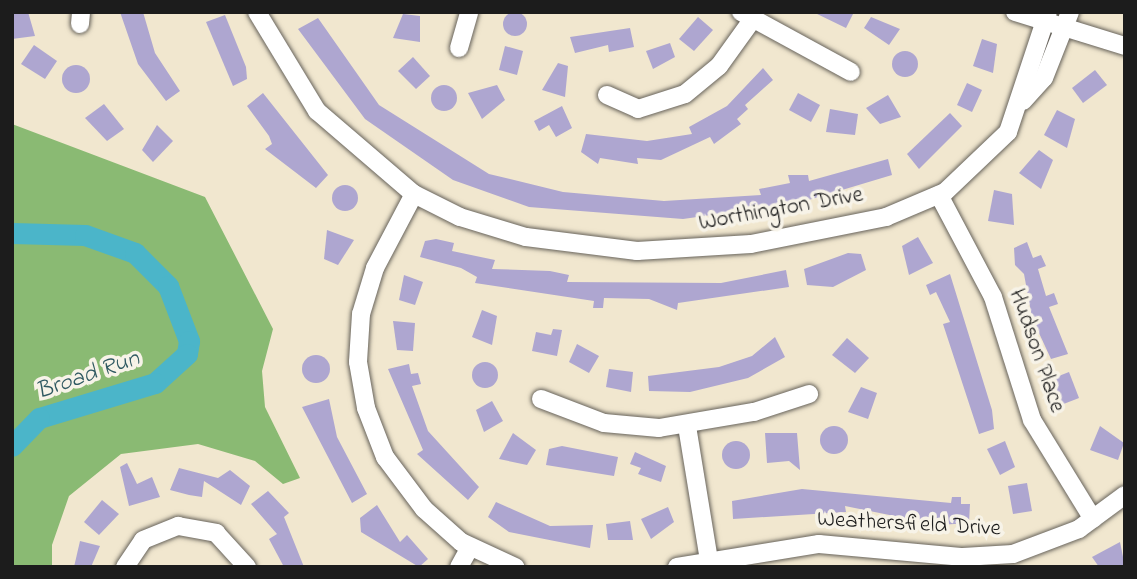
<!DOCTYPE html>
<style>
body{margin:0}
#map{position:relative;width:1137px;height:579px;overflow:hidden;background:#f1e7cf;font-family:"Indie Flower",sans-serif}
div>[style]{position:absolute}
.forest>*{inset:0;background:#8aba73}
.river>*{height:21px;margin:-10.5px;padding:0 10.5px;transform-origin:10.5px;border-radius:10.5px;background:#4bb5c9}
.building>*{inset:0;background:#aea6d0}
.round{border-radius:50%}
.roads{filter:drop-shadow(0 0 2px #67635b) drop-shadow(0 0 2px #67635b)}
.minor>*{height:18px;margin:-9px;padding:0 9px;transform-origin:9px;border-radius:9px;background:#fff}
span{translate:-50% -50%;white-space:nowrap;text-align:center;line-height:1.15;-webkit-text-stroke:7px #f7f3e8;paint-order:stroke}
.street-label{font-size:23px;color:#1c1c1c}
.water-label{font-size:24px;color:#2f5961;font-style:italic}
.frame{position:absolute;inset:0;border:14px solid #1c1c1c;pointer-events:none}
</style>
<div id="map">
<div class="forest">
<i style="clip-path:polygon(12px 124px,205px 197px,273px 329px,262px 371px,265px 407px,300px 478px,283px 484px,255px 461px,198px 444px,121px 454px,69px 496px,52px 545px,52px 567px,12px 567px)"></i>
</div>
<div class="river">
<i style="left:12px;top:233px;width:73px;rotate:1.6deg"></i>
<i style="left:85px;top:235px;width:53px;rotate:19.8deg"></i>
<i style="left:135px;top:253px;width:47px;rotate:45deg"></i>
<i style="left:168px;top:286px;width:59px;rotate:69.1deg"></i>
<i style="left:189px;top:341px;width:13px;rotate:99deg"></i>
<i style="left:187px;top:354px;width:43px;rotate:137.8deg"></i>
<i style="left:155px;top:383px;width:121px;rotate:163.2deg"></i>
<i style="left:39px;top:418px;width:39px;rotate:134deg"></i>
</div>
<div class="building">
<i style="clip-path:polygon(12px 12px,28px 12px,35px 36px,12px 39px)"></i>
<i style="clip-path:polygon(120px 12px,143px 12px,155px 53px,180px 91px,166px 101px,138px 64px)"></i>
<i style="clip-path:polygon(813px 12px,854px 12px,846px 28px)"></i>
<i class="round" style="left:503px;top:12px;width:24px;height:24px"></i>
<i style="clip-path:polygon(403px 14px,420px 16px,420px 42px,393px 38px)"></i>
<i style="clip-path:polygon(225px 15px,246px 67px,247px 79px,233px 86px,206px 22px)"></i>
<i style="clip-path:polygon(698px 17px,713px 30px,694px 51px,679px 39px)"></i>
<i style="clip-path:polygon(871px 17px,900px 29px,889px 45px,864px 28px)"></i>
<i style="clip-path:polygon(318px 18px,379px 105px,489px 174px,563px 192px,664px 201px,761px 195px,759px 189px,790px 183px,788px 175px,808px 175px,809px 181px,888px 159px,892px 175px,802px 202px,683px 219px,529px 207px,453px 180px,365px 119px,298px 29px)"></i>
<i style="clip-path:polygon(630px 28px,634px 47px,609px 52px,608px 45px,575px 53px,570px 37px)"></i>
<i style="clip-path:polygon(982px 39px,997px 44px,993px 73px,973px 66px)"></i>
<i style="clip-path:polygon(670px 43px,675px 57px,653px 69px,646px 51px)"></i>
<i style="clip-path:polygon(34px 45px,57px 61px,45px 79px,21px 64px)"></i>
<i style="clip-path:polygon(505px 46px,523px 51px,517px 75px,499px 70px)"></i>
<i class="round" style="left:892px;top:51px;width:26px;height:26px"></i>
<i style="clip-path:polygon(413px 57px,430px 76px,416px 89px,398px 71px)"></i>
<i style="clip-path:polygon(558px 63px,568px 66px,565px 97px,542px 90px)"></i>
<i class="round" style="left:62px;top:65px;width:28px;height:28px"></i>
<i style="clip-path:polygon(763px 68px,773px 80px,745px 105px,748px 109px,737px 119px,741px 124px,714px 144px,710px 137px,661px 160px,637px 158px,638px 164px,600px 158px,598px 164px,581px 152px,586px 134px,647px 141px,692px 134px,689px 127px,727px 106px)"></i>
<i style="clip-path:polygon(1095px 70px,1107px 85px,1083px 103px,1072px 88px)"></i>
<i style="clip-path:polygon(967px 83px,982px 90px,972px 112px,957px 105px)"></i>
<i class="round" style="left:431px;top:85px;width:26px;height:26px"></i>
<i style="clip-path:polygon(497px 85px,505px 100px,482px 119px,468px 93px)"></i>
<i style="clip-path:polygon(263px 93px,328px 175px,316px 188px,265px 149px,272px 144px,269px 136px,247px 106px)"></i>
<i style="clip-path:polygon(798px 93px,820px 105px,811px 122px,789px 110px)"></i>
<i style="clip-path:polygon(888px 95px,901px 117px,880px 124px,866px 108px)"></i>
<i style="clip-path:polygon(104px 104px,124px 129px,107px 141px,85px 118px)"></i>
<i style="clip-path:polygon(562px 106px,572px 128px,556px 137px,549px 125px,539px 131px,534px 121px)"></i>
<i style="clip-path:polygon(830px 109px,858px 114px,855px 135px,826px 132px)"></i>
<i style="clip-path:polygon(1057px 110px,1075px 119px,1067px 148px,1044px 135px)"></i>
<i style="clip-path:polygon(950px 113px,962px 126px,919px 169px,907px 154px)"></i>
<i style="clip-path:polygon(157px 125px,173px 141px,153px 162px,142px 150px)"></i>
<i style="clip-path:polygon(1039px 150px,1053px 160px,1041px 189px,1019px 173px)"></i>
<i class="round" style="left:332px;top:185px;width:26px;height:26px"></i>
<i style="clip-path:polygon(994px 190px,1012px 194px,1014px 225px,988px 221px)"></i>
<i style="clip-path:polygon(327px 230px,354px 240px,338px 265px,324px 259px)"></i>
<i style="clip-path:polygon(918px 237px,933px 263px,909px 275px,902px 246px)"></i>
<i style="clip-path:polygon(436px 239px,454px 243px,452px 251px,495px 260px,492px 269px,550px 271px,569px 275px,567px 282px,721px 283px,786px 270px,789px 287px,678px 303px,677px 310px,649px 299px,604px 298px,603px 308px,593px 308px,594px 301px,475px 283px,477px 277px,461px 268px,420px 257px,425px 241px)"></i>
<i style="clip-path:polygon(1027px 242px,1033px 258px,1041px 255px,1046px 266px,1038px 269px,1046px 296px,1054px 293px,1058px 304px,1049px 307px,1068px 354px,1051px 359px,1032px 318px,1024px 274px,1015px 265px,1014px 248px)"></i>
<i style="clip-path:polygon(848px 253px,861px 254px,866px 270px,833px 287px,807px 285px,804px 269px)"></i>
<i style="clip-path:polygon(950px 274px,992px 410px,994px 429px,979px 434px,943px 324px,950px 322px,936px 292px,930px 295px,926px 285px)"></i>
<i style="clip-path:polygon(404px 275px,423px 282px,415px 305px,399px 300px)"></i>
<i style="clip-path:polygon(482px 310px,497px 316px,492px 345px,472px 337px)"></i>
<i style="clip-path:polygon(393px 321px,415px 323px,413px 351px,397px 350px)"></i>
<i style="clip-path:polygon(553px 329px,562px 330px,557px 356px,532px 351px,536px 332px,551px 335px)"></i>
<i style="clip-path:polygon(775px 337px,785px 357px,748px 378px,690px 392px,649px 391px,648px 376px,719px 367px,752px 356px)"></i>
<i style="clip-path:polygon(847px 338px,869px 358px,855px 373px,832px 355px)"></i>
<i style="clip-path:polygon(577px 344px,599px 356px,589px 373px,569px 362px)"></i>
<i class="round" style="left:302px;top:355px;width:28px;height:28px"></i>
<i class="round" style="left:472px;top:362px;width:26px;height:26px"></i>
<i style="clip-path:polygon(409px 364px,411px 374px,418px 373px,421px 384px,412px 386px,428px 431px,479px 487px,468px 500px,417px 454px,423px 450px,388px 369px)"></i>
<i style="clip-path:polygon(609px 369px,633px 372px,631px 392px,606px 387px)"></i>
<i style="clip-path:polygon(1069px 372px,1079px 398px,1061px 405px,1051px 379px)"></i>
<i style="clip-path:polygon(861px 387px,877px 393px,868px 419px,848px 412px)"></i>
<i style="clip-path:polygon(329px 399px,337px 437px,367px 494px,352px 503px,302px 407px)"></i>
<i style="clip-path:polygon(492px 401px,503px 421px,484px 432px,476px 410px)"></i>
<i style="clip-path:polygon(1100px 426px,1124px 443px,1118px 460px,1090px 450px)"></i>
<i class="round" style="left:820px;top:426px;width:28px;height:28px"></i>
<i style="clip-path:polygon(513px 433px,536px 450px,527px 465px,499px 459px)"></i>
<i style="clip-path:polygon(765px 433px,797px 433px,800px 470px,789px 461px,767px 463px)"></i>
<i class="round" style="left:722px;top:441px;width:28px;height:28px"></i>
<i style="clip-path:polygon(1005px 441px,1015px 467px,1000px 475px,987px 449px)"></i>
<i style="clip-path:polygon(562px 446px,618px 457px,614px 476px,546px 465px,549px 449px)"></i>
<i style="clip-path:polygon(635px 452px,666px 466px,661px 482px,638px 474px,641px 468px,630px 464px)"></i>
<i style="clip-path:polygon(127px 463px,137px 484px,152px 477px,160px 497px,129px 506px,120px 467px)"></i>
<i style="clip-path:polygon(179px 468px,218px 478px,230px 470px,250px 486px,241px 505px,204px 481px,202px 497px,189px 495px,170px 490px)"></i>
<i style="clip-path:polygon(1027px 483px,1032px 511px,1013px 514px,1008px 486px)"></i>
<i style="clip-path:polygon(802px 489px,951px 503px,952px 497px,961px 497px,961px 504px,970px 504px,969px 523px,939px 525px,845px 506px,846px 512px,733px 519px,732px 501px)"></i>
<i style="clip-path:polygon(268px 491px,289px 513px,284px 517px,304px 567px,284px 567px,269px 539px,277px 534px,251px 504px)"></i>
<i style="clip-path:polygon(102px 500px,119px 514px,99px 535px,84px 522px)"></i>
<i style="clip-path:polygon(496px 502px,550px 526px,593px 525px,590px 548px,509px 532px,488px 517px)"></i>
<i style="clip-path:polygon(377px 505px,400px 542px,407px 535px,428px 559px,419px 567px,361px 532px,360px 518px)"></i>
<i style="clip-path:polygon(668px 507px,674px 522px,651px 539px,641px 519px)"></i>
<i style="clip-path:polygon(630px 521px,633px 540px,608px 540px,606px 524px)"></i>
<i style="clip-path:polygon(80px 541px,100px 546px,91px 567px,74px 567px)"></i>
<i style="clip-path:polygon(1120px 542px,1125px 567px,1099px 567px,1092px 557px)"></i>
</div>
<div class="roads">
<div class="minor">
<i style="left:257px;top:12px;width:116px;rotate:58.8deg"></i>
<i style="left:317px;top:111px;width:128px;rotate:40.6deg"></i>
<i style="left:414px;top:194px;width:51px;rotate:26.6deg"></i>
<i style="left:460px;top:217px;width:69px;rotate:16.9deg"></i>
<i style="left:526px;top:237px;width:112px;rotate:7.2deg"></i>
<i style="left:637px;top:251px;width:114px;rotate:-3.5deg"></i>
<i style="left:751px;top:244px;width:138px;rotate:-11.3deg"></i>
<i style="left:886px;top:217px;width:64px;rotate:-23deg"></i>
<i style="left:945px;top:192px;width:87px;rotate:-43.6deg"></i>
<i style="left:1008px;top:132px;width:126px;rotate:-71.6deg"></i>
<i style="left:741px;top:12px;width:125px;rotate:28.6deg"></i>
<i style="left:1015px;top:12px;width:115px;rotate:17.2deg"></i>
<i style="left:80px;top:24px;width:12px;rotate:-85deg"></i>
<i style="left:459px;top:48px;width:37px;rotate:-74deg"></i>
<i style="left:607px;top:95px;width:34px;rotate:24deg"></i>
<i style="left:638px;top:109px;width:49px;rotate:-17.7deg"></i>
<i style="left:685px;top:94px;width:44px;rotate:-39.5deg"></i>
<i style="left:719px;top:66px;width:57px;rotate:-54.3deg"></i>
<i style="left:1023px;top:101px;width:31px;rotate:-48deg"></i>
<i style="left:1044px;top:78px;width:71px;rotate:-68.5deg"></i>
<i style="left:414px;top:194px;width:84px;rotate:117.8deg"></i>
<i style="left:375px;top:268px;width:48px;rotate:106.9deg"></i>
<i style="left:361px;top:314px;width:48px;rotate:93.6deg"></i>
<i style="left:358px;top:362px;width:47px;rotate:80.1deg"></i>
<i style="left:366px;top:408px;width:53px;rotate:68.8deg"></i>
<i style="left:385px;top:457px;width:65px;rotate:53.1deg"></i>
<i style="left:424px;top:509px;width:50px;rotate:41.7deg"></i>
<i style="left:461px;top:542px;width:60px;rotate:24.8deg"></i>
<i style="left:939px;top:195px;width:115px;rotate:62.1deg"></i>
<i style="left:993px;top:297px;width:129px;rotate:72.4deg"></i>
<i style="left:1032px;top:420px;width:116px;rotate:58.4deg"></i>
<i style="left:541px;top:399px;width:67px;rotate:20.9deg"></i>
<i style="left:604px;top:423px;width:55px;rotate:5.2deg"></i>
<i style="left:659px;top:428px;width:96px;rotate:-9.6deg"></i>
<i style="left:754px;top:412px;width:58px;rotate:-18.1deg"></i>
<i style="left:687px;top:426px;width:143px;rotate:80.7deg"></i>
<i style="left:125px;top:567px;width:32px;rotate:-56deg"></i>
<i style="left:143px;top:540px;width:38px;rotate:-22deg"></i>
<i style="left:178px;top:526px;width:39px;rotate:10deg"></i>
<i style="left:216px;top:533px;width:46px;rotate:47.6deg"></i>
<i style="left:459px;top:567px;width:23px;rotate:-61deg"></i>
<i style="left:677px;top:567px;width:144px;rotate:-9.2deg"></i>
<i style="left:819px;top:544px;width:145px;rotate:5.2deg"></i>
<i style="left:963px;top:557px;width:50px;rotate:-3.4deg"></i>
<i style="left:1013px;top:554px;width:71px;rotate:-20.7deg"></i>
<i style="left:1079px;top:529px;width:57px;rotate:-36.5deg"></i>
</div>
</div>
<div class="street-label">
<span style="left:781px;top:210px;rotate:-10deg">Worthington Drive</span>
<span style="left:1036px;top:351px;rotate:71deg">Hudson Place</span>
<span style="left:909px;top:525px;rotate:3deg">Weathersfield Drive</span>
</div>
<div class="water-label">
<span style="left:88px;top:376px;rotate:-19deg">Broad Run</span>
</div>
<div class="frame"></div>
</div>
